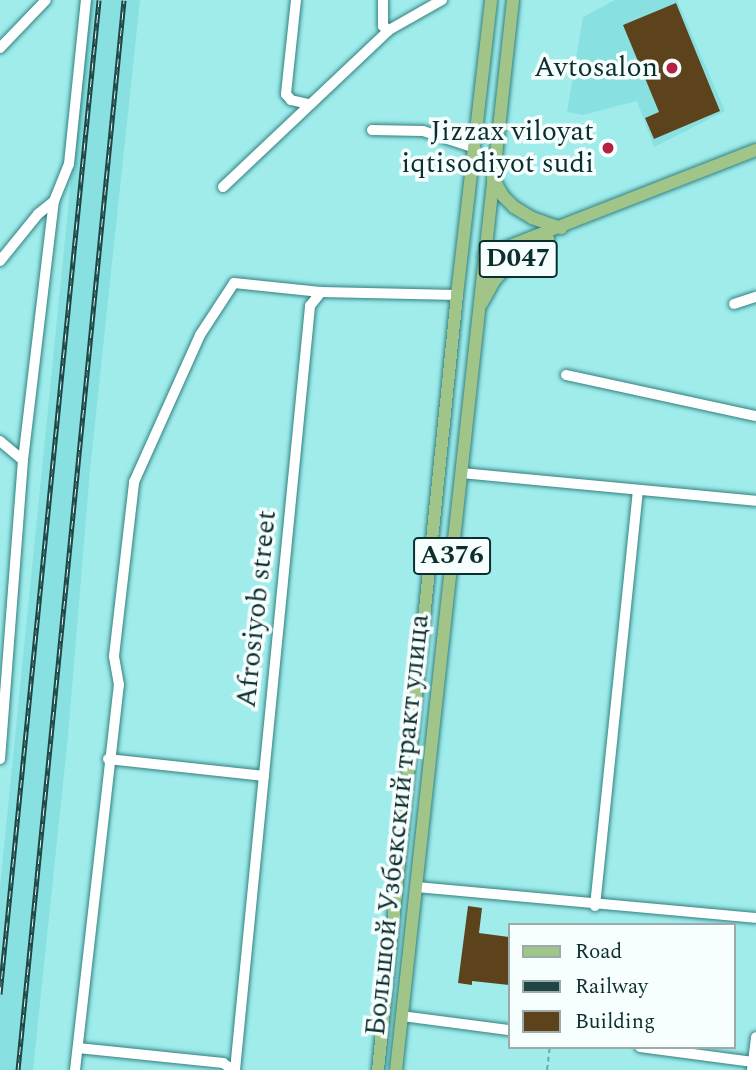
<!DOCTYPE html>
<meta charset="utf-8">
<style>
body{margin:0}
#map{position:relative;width:756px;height:1070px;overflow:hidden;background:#9feceb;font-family:Spectral,serif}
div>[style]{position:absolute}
.built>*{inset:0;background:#88e1e0}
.building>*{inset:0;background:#5d431c}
.path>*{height:2px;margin-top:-1px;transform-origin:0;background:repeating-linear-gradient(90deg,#6ca9a9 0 5px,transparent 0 8.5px)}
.roads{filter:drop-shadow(0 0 2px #328180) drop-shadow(0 0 2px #328180)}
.minor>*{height:10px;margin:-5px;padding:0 5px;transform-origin:5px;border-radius:5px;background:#fff}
.major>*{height:12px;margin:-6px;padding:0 6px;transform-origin:6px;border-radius:6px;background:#a1c589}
.rail>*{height:5px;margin-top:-2.5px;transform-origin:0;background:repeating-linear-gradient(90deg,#f7fefe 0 8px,#1f4545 0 16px);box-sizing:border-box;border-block:2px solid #1f4545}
.dots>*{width:19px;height:19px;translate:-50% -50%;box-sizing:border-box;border:4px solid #f7fefe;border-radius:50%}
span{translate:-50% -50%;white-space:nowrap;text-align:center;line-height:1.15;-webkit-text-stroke:7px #f7fefe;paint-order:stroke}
.shield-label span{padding:2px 5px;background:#f7fefe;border:2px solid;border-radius:5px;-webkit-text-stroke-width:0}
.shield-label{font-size:26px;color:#0d2e2e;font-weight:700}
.poi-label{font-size:28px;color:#0d2e2e}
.right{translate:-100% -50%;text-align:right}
.street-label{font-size:28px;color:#0d2e2e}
.legend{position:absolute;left:508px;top:923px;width:228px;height:126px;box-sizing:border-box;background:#f7fefe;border:2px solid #99abab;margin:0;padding:9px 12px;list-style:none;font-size:21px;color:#0d2e2e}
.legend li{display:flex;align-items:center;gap:14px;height:35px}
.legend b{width:35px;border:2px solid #99abab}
</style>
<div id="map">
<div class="built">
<i style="clip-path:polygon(89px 0,140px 0,90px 470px,68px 736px,33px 1070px,0 1070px,0 887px)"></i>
<i style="clip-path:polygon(615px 0,677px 0,725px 111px,654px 147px,637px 101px,583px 115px,567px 112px,583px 17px)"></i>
</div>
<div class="building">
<i style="clip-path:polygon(676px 3px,720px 111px,654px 139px,645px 118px,659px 112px,623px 25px)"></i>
<i style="clip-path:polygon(468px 906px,482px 908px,479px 933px,509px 937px,509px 985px,472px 981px,472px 985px,458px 983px)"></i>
</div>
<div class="path">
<i style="left:547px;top:1070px;width:23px;rotate:-83deg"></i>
</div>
<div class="roads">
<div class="minor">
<i style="left:296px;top:0;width:95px;rotate:96.1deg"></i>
<i style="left:286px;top:94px;width:8px;rotate:50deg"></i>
<i style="left:291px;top:100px;width:17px;rotate:13deg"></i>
<i style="left:383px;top:0;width:26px;rotate:90deg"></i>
<i style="left:383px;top:26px;width:7px;rotate:34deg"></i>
<i style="left:0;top:48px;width:66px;rotate:-46.2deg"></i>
<i style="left:372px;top:130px;width:51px;rotate:1.1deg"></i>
<i style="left:423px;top:131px;width:55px;rotate:18.1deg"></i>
<i style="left:223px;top:187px;width:228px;rotate:-43.4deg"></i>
<i style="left:389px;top:30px;width:61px;rotate:-29.5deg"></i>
<i style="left:0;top:261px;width:60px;rotate:-51deg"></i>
<i style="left:38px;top:214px;width:21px;rotate:-39deg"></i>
<i style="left:734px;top:304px;width:23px;rotate:-18deg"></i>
<i style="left:566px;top:375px;width:194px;rotate:12.2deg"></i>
<i style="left:0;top:441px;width:30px;rotate:40deg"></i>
<i style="left:461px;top:473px;width:296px;rotate:5.4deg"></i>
<i style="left:0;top:759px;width:300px;rotate:-85.6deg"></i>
<i style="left:23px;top:460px;width:261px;rotate:-83.2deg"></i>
<i style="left:54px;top:201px;width:40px;rotate:-68deg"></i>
<i style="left:69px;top:164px;width:165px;rotate:-84.1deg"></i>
<i style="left:108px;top:759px;width:157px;rotate:6.2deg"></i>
<i style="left:416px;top:887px;width:341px;rotate:5.2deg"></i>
<i style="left:595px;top:906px;width:418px;rotate:-84.1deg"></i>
<i style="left:402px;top:1016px;width:108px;rotate:7.5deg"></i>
<i style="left:640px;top:1047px;width:114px;rotate:7.6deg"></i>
<i style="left:78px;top:1048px;width:146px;rotate:5.9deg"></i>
<i style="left:223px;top:1063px;width:12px;rotate:35deg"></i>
<i style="left:75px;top:1070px;width:388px;rotate:-83.5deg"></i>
<i style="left:119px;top:685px;width:29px;rotate:-100deg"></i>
<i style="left:114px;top:656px;width:175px;rotate:-83.4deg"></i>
<i style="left:134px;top:482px;width:161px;rotate:-65.8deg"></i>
<i style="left:200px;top:335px;width:62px;rotate:-56.8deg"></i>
<i style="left:234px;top:283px;width:87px;rotate:5.9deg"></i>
<i style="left:235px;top:1070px;width:768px;rotate:-84.39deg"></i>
<i style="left:310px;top:306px;width:18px;rotate:-52deg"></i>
<i style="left:321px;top:292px;width:136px;rotate:1.3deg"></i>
<i style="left:752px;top:1070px;width:33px;rotate:-83deg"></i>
</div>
<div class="major">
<i style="left:493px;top:178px;width:21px;rotate:61deg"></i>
<i style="left:503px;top:196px;width:16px;rotate:45deg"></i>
<i style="left:514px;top:207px;width:21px;rotate:31deg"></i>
<i style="left:532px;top:218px;width:31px;rotate:19deg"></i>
<i style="left:484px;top:256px;width:292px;rotate:-21.3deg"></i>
<i style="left:482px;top:303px;width:25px;rotate:-61deg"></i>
<i style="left:494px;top:281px;width:22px;rotate:-47deg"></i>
<i style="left:509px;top:265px;width:47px;rotate:-33.7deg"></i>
<i style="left:378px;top:1070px;width:779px;rotate:-84.18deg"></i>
<i style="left:457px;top:295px;width:297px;rotate:-83.4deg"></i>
<i style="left:396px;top:1070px;width:1076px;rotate:-83.76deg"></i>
</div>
</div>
<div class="rail">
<i style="left:0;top:994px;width:999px;rotate:-84.31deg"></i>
<i style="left:18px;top:1070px;width:1075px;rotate:-84.34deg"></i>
</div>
<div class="dots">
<i style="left:672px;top:68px;background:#b42143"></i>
<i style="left:608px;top:148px;background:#b42143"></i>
</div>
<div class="shield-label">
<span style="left:518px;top:259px">D047</span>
<span style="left:452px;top:556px">A376</span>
</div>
<div class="poi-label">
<span class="right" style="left:658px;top:68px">Avtosalon</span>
<span class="right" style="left:594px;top:148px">Jizzax viloyat<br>iqtisodiyot sudi</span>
</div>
<div class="street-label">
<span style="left:257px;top:609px;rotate:-84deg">Afrosiyob street</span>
<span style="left:398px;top:825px;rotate:-84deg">Большой Узбекский тракт улица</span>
</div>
<ul class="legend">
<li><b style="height:9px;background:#a1c589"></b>Road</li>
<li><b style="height:9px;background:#1f4545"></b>Railway</li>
<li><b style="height:19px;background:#5d431c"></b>Building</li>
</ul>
</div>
